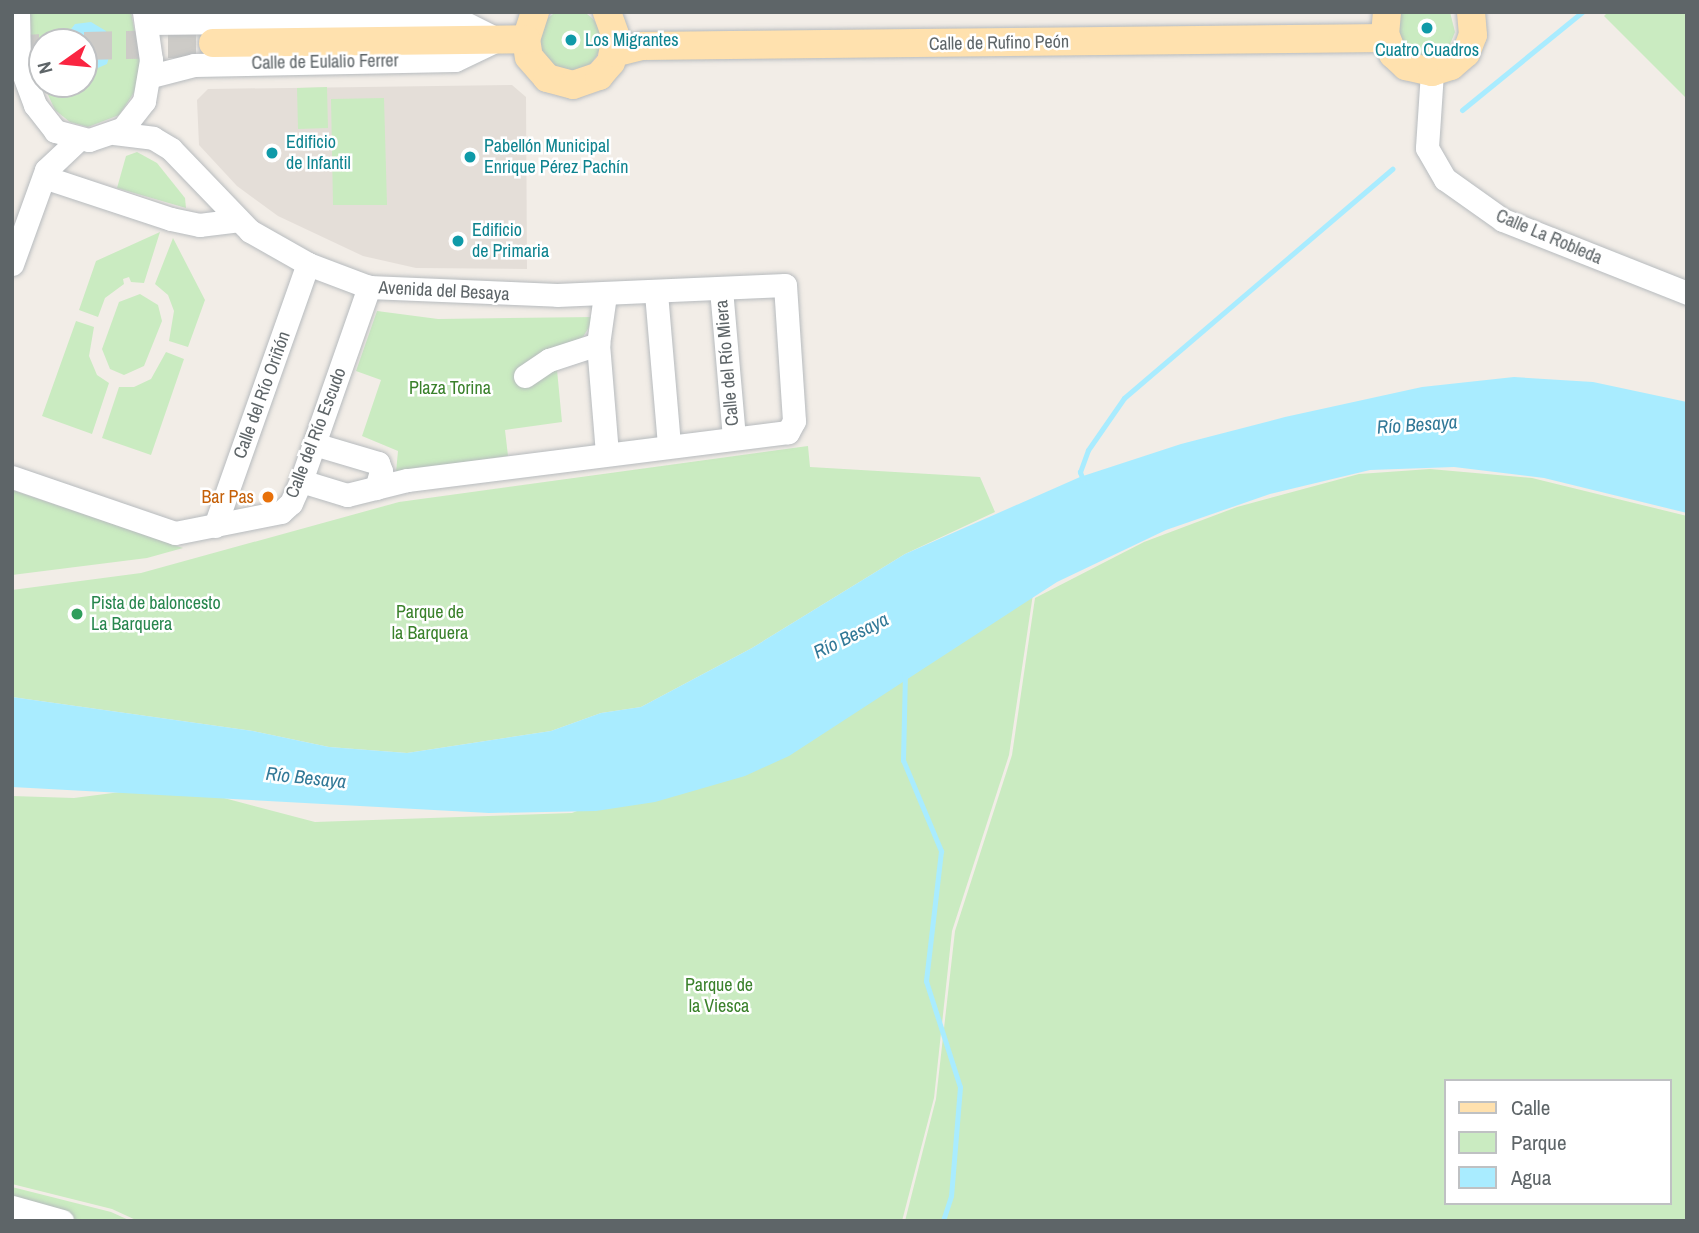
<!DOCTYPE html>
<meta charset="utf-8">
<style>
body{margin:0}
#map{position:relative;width:1699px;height:1233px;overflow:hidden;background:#f2ede7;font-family:"Archivo Narrow",sans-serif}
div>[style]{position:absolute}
.education>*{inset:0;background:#e4ded8}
.green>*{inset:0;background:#caebc1}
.round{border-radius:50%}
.water>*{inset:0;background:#a9ecff}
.stream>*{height:5px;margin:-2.5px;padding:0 2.5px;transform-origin:2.5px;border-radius:2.5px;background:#a9ecff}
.major-tunnel>*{height:28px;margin-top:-14px;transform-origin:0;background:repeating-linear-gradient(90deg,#cdcbc7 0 28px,transparent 0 42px)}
.roads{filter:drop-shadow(0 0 2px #b7bbbe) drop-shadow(0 0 2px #b7bbbe)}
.minor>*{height:23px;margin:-11.5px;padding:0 11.5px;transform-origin:11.5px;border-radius:11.5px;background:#fff}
.major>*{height:28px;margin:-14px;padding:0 14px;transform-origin:14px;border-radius:14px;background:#ffe1ae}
.dots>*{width:19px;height:19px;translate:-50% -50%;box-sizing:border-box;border:4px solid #fff;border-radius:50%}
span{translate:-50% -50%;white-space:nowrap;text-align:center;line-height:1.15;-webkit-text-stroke:5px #fff;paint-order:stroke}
.culture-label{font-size:18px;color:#0d838f}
.left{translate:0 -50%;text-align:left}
.street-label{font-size:18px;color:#5e6568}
.park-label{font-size:18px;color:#3a812b}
.food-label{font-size:18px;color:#c56008}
.right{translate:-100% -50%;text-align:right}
.leisure-label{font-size:18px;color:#27864d}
.water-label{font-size:19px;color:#317897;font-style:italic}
.frame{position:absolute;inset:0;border:14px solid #5e6568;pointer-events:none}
.legend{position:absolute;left:1444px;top:1079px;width:228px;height:126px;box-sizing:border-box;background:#fff;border:2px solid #bfc1c3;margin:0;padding:9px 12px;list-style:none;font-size:21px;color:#5e6568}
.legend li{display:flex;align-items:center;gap:14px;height:35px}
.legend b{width:35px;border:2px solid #bfc1c3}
.north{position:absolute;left:28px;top:28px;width:70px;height:70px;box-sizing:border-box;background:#fff;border:2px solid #bfc1c3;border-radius:50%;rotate:255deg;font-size:19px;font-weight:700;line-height:28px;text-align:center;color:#5e6568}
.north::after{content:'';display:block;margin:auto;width:24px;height:32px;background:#fa2541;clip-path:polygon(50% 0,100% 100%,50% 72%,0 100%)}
</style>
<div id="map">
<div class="education">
<i style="clip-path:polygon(512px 85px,526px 97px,527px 269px,416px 268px,363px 256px,278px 216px,237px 186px,199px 145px,197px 100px,208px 89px)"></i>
</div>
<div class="green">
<i class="round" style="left:539px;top:9px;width:62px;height:62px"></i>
<i style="clip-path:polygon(evenodd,30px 12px,131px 12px,140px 61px,135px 91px,119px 115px,88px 127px,70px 122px,55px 110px,32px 60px,30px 12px,42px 42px,84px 42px,84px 84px,42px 84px,42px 42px)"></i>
<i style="clip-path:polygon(1401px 12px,1450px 12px,1455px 32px,1449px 47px,1436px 56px,1412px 55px,1401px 44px,1397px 21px)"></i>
<i style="clip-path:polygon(1608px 12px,1687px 12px,1687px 99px,1604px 16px)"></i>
<i style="clip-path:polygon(327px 87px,328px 128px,298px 129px,297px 88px)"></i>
<i style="clip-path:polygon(384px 98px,387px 205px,333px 205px,331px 99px)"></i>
<i style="clip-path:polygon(137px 152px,157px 163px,185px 198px,186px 208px,117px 188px,126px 156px)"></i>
<i style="clip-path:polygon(160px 232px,144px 283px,131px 282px,129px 277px,123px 279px,124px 284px,105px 298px,98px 317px,79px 310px,96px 261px)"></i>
<i style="clip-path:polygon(173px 238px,205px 300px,188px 347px,169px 341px,174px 311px,168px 295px,155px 284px)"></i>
<i style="clip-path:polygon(140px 294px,158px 305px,162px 321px,144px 366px,124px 375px,110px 369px,102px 349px,119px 302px)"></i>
<i style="clip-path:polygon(377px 311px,438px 319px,595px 317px,583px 337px,555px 349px,562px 422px,505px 430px,508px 456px,396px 472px,398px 451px,362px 436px,381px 380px,356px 371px)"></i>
<i style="clip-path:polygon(76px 321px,94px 327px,89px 356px,97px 375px,109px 383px,92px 434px,42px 416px)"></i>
<i style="clip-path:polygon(166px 352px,184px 359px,151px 455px,102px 438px,119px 387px,134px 387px,151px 379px)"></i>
<i style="clip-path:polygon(808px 446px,810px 467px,980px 477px,995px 512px,905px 554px,752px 648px,641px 707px,601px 713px,551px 731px,407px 753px,329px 747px,253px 731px,12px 697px,12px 590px,141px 573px,399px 502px)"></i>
<i style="clip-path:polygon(evenodd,1430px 469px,1532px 478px,1687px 516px,1687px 1221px,905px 1221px,936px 1099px,955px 931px,1012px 755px,1035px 598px,1144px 542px,1237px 507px,1359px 474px,1430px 469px,1445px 1081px,1669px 1081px,1669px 1203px,1445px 1203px,1445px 1081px)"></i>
<i style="clip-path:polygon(12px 490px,183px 548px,147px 558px,12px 575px)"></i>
<i style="clip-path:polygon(1036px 574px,1009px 755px,952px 931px,934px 1098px,902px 1221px,138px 1221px,112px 1209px,12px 1184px,12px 796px,74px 798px,175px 785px,315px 822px,572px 813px,662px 777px)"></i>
<i style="clip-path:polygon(12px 1187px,111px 1212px,131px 1221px,12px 1221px)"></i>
</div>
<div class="water">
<i style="clip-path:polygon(91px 22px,106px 31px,112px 47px,107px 64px,84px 74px,84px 42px,61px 42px,75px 24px)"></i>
<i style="clip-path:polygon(1514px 377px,1593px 382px,1687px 402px,1687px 513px,1544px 478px,1454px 467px,1370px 470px,1270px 494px,1166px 530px,1057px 582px,789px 756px,745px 776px,655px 802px,596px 811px,489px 813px,12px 787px,12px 697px,253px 731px,329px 747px,407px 753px,551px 731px,601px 713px,641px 707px,752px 648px,905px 554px,1080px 477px,1181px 444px,1285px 417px,1422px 387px)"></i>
</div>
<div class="stream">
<i style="left:1462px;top:110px;width:155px;rotate:-39.2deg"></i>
<i style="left:1084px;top:483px;width:12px;rotate:-110deg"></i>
<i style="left:1080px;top:472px;width:23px;rotate:-70deg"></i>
<i style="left:1088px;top:450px;width:63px;rotate:-55.3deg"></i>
<i style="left:1124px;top:398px;width:353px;rotate:-40.5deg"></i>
<i style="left:905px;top:672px;width:88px;rotate:91.3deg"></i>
<i style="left:903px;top:760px;width:99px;rotate:67.3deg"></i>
<i style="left:941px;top:851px;width:131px;rotate:96.6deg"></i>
<i style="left:926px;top:981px;width:111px;rotate:72.2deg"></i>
<i style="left:960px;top:1087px;width:109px;rotate:94.7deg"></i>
<i style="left:951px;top:1196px;width:26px;rotate:108deg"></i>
</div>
<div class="major-tunnel">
<i style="left:84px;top:46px;width:129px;rotate:-1.3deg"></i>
<i style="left:12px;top:50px;width:30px;rotate:-4deg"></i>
</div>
<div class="roads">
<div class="minor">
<i style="left:18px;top:12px;width:50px;rotate:88.9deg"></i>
<i style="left:19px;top:62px;width:46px;rotate:69.6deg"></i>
<i style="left:35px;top:105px;width:33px;rotate:52deg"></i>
<i style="left:55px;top:131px;width:35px;rotate:15deg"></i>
<i style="left:89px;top:140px;width:36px;rotate:-19deg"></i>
<i style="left:123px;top:128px;width:34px;rotate:-52deg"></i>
<i style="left:144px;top:101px;width:42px;rotate:-80.3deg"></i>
<i style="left:151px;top:60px;width:49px;rotate:-98.3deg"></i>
<i style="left:148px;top:23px;width:311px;rotate:-0.6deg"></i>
<i style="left:459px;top:20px;width:42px;rotate:26.6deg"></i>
<i style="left:1432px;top:72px;width:76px;rotate:93.8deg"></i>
<i style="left:1427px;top:148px;width:36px;rotate:60deg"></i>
<i style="left:1445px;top:179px;width:71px;rotate:35.3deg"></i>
<i style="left:1503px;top:220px;width:198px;rotate:21.6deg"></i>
<i style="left:151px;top:76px;width:44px;rotate:-14.3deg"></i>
<i style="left:194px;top:65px;width:261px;rotate:-1.1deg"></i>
<i style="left:455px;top:60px;width:44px;rotate:-25.4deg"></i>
<i style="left:114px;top:133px;width:39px;rotate:7deg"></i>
<i style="left:153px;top:138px;width:21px;rotate:31deg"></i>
<i style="left:171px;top:149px;width:114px;rotate:46.1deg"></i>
<i style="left:250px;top:231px;width:67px;rotate:29.6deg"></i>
<i style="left:308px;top:264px;width:65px;rotate:20.7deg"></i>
<i style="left:369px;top:287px;width:188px;rotate:2.4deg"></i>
<i style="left:557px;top:295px;width:228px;rotate:-2.5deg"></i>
<i style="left:785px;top:285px;width:136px;rotate:86.2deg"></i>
<i style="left:794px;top:421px;width:13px;rotate:119deg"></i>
<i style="left:788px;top:432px;width:384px;rotate:172.8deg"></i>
<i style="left:407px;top:480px;width:62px;rotate:166deg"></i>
<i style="left:347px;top:495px;width:48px;rotate:-163.1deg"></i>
<i style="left:44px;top:177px;width:134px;rotate:18.3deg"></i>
<i style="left:171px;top:219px;width:29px;rotate:12deg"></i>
<i style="left:199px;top:225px;width:39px;rotate:-7deg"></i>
<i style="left:12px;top:264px;width:100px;rotate:-70.1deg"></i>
<i style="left:46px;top:170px;width:45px;rotate:-43.2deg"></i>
<i style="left:721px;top:289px;width:149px;rotate:85deg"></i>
<i style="left:656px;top:293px;width:153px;rotate:85.1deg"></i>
<i style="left:605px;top:295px;width:49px;rotate:98.1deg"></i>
<i style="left:598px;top:344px;width:110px;rotate:85.3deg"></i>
<i style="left:525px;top:376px;width:29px;rotate:-34deg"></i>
<i style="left:549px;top:360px;width:52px;rotate:-18.1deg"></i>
<i style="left:314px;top:444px;width:67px;rotate:16.5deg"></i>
<i style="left:378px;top:463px;width:9px;rotate:69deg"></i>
<i style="left:381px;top:471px;width:18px;rotate:106deg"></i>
<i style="left:12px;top:477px;width:172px;rotate:19deg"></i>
<i style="left:175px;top:533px;width:108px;rotate:-11.2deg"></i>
<i style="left:281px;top:512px;width:13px;rotate:-42deg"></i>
<i style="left:291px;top:503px;width:24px;rotate:-66deg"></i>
<i style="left:301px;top:481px;width:206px;rotate:-70.7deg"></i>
<i style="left:215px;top:526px;width:278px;rotate:-70.5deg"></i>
<i style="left:12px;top:1207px;width:52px;rotate:15.6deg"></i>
</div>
<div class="major">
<i style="left:535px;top:12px;width:28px;rotate:108deg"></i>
<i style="left:526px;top:39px;width:18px;rotate:81deg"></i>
<i style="left:529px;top:57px;width:28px;rotate:49deg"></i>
<i style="left:547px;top:78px;width:27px;rotate:15deg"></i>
<i style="left:573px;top:85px;width:28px;rotate:-19deg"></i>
<i style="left:599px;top:76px;width:18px;rotate:-49deg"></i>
<i style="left:611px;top:62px;width:25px;rotate:-79deg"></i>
<i style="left:616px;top:37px;width:27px;rotate:-110deg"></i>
<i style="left:1387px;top:12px;width:22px;rotate:95deg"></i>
<i style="left:1385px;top:34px;width:22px;rotate:68deg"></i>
<i style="left:1393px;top:54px;width:18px;rotate:43deg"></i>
<i style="left:1406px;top:66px;width:27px;rotate:13deg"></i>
<i style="left:1432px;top:72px;width:20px;rotate:-18deg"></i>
<i style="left:1451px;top:66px;width:20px;rotate:-41deg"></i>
<i style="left:1466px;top:53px;width:19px;rotate:-69deg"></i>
<i style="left:1473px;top:35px;width:23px;rotate:-95deg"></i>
<i style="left:213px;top:43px;width:313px;rotate:-0.7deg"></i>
<i style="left:614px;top:53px;width:30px;rotate:-14deg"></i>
<i style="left:643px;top:46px;width:743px;rotate:-0.62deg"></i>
</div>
</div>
<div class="dots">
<i style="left:1427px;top:28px;background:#0f9aa8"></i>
<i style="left:571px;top:40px;background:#0f9aa8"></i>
<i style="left:272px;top:153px;background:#0f9aa8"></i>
<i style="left:470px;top:157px;background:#0f9aa8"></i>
<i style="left:458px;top:241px;background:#0f9aa8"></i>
<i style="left:268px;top:497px;background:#e8710a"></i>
<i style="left:77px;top:614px;background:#2e9e5b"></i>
</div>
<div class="culture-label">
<span class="left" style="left:585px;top:40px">Los Migrantes</span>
<span style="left:1427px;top:50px">Cuatro Cuadros</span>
<span class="left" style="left:286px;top:153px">Edificio<br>de Infantil</span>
<span class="left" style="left:484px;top:157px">Pabellón Municipal<br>Enrique Pérez Pachín</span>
<span class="left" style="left:472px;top:241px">Edificio<br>de Primaria</span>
</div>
<div class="street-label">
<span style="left:999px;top:43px;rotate:-1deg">Calle de Rufino Peón</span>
<span style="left:325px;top:62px;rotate:-1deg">Calle de Eulalio Ferrer</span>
<span style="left:1549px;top:237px;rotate:23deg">Calle La Robleda</span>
<span style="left:444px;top:291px;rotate:3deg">Avenida del Besaya</span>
<span style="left:727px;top:363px;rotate:-95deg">Calle del Río Miera</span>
<span style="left:262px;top:395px;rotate:-70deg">Calle del Río Oriñón</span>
<span style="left:316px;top:433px;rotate:-69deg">Calle del Río Escudo</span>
</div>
<div class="park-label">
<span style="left:450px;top:388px">Plaza Torina</span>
<span style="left:430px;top:623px">Parque de<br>la Barquera</span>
<span style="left:719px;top:996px">Parque de<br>la Viesca</span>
</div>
<div class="food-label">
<span class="right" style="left:254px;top:497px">Bar Pas</span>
</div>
<div class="leisure-label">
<span class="left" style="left:91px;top:614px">Pista de baloncesto<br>La Barquera</span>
</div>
<div class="water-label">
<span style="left:1417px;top:425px;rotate:-4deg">Río Besaya</span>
<span style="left:851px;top:636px;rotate:-26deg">Río Besaya</span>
<span style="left:306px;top:778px;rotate:6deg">Río Besaya</span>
</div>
<div class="frame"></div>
<ul class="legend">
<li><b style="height:9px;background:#ffe1ae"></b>Calle</li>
<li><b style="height:19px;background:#caebc1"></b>Parque</li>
<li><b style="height:19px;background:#a9ecff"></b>Agua</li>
</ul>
<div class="north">N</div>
</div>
